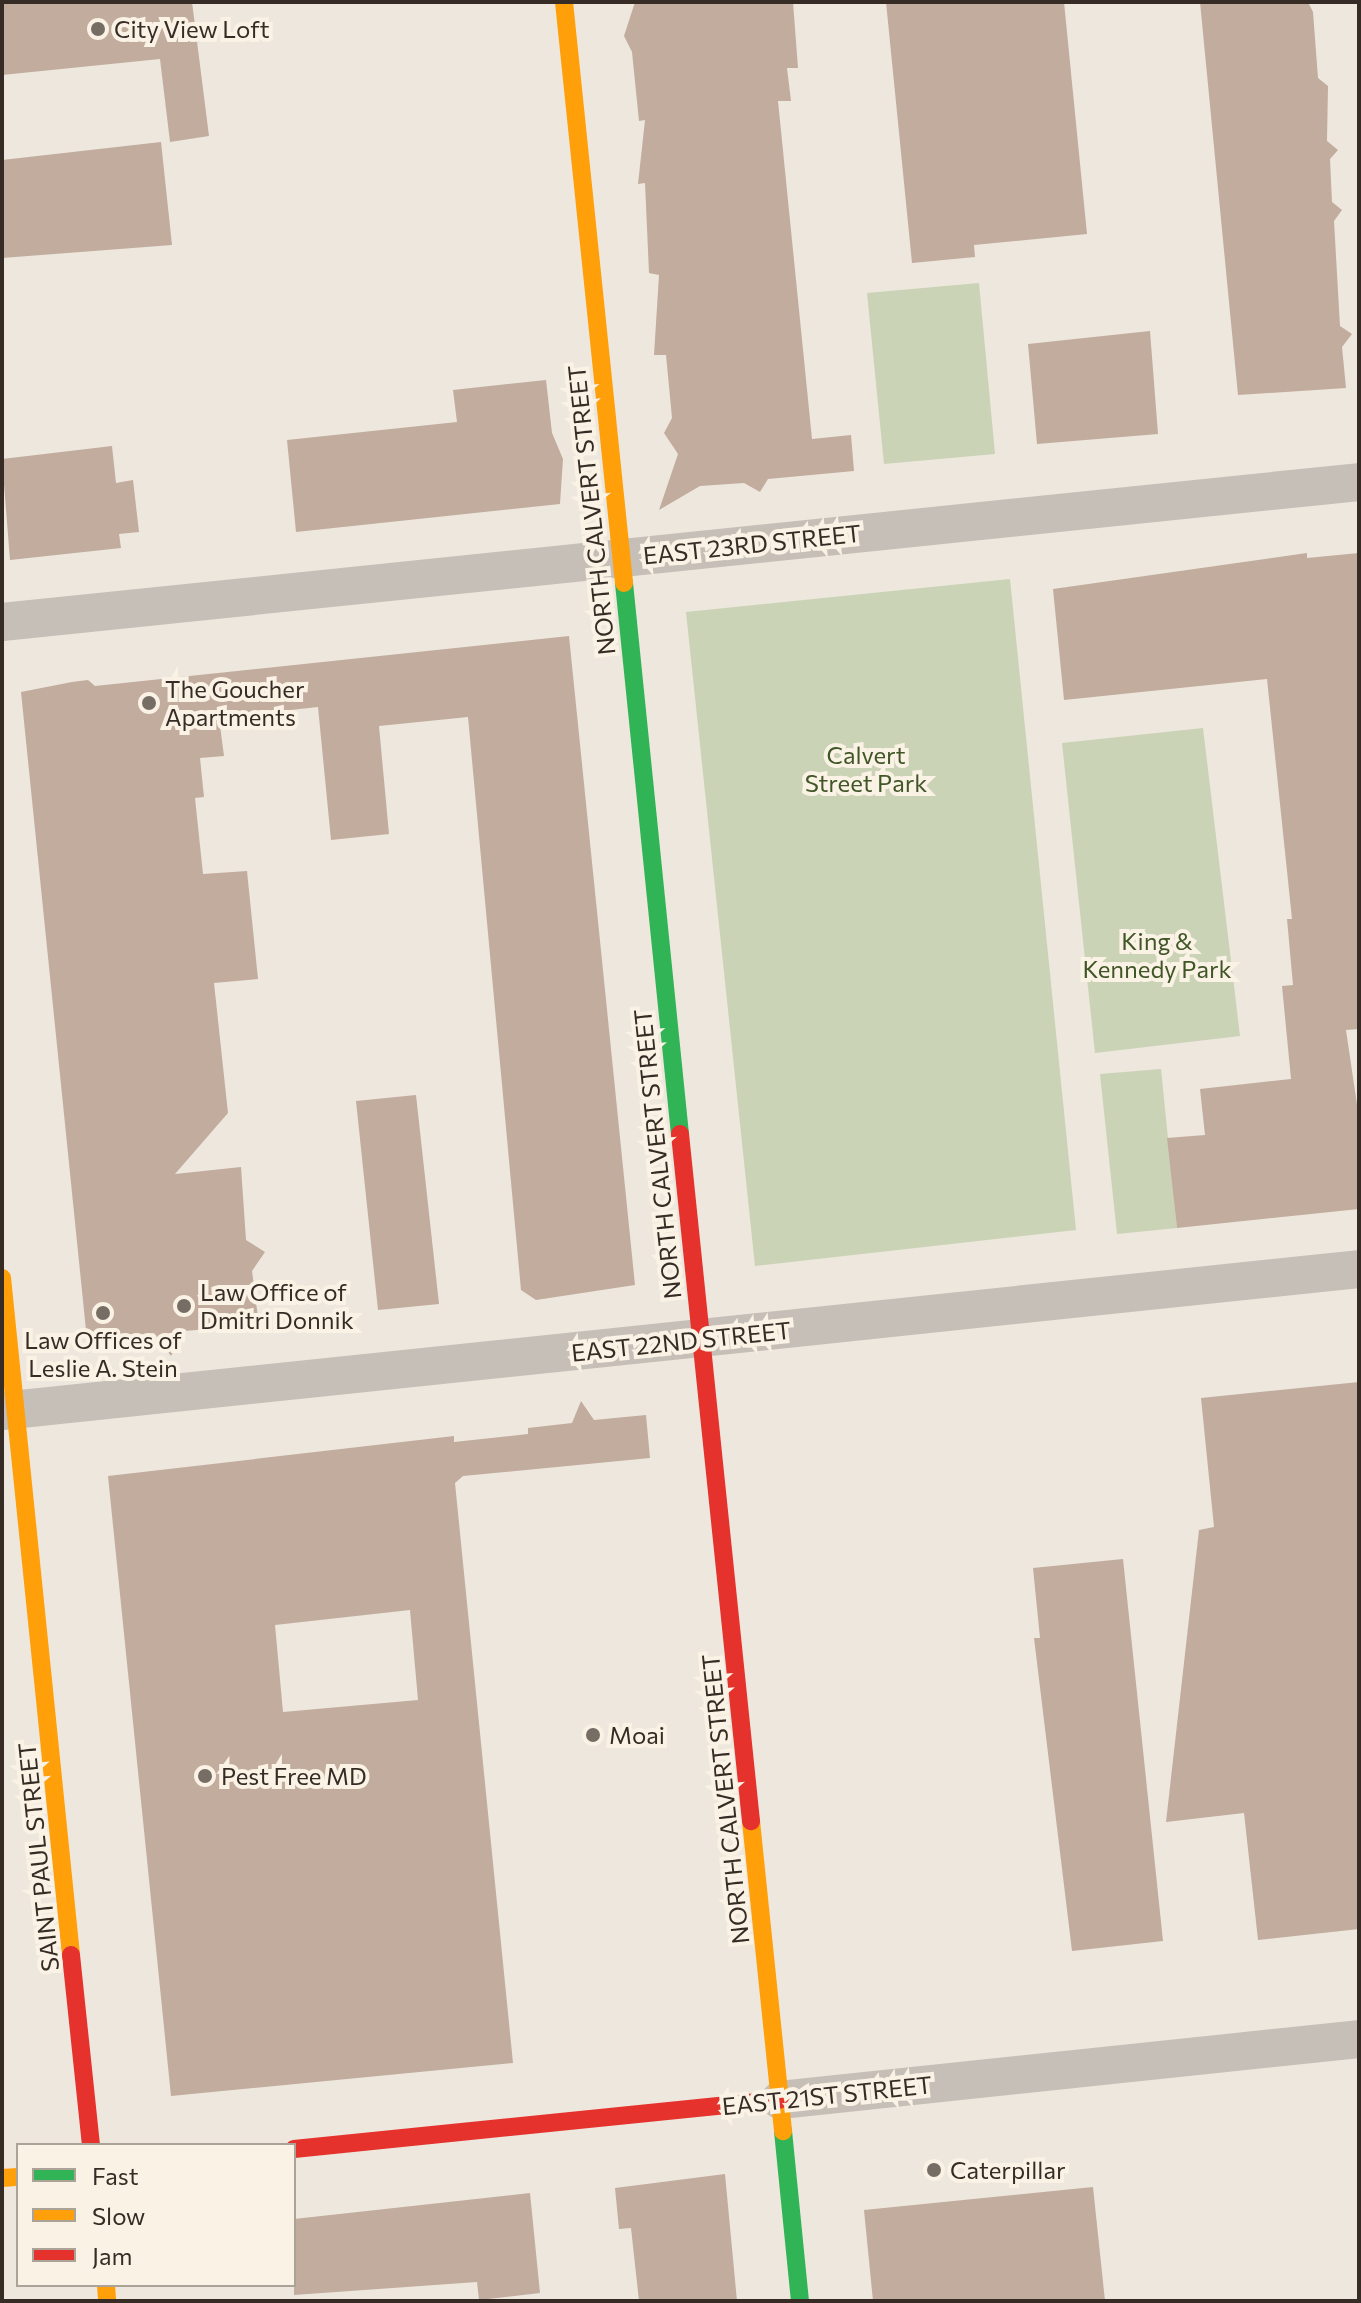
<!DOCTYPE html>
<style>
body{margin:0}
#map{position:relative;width:1361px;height:2303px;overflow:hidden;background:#ede7dd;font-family:Commissioner,sans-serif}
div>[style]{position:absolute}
.green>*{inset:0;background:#cbd3b6}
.building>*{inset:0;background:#c2ac9e}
.street>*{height:38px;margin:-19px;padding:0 19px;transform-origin:19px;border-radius:19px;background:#c6bfb7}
.fast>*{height:18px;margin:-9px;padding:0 9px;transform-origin:9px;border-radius:9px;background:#30b455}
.slow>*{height:18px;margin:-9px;padding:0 9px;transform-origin:9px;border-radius:9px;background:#ff9f0a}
.jam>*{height:18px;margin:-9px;padding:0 9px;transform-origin:9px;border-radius:9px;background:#e5322d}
.dots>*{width:22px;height:22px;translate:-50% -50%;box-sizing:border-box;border:4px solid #faf2e4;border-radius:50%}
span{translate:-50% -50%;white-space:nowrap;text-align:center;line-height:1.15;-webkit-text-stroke:8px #faf2e4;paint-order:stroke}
.poi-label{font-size:24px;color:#362c25}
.left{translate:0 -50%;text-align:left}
.street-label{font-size:24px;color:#362c25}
.park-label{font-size:24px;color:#405627}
.frame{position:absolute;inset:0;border:4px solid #362c25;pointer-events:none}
.legend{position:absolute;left:16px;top:2143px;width:280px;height:144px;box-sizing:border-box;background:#faf2e4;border:2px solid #aca398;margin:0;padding:10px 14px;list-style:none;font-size:24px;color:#362c25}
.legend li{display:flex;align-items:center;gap:16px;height:40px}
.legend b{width:40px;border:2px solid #aca398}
</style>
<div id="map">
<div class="green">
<i style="clip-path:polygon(979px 283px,995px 454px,884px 464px,867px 293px)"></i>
<i style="clip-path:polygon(1010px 579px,1076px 1230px,755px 1266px,686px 612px)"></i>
<i style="clip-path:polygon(1203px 728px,1240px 1036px,1095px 1053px,1062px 743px)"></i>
<i style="clip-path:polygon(1161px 1069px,1177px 1228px,1117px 1234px,1100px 1074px)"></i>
</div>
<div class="building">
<i style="clip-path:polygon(2px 2px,192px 2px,209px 136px,170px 142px,160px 59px,2px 75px)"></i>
<i style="clip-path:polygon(635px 2px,793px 2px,798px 68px,787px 68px,791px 101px,778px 101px,812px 439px,851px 435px,854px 471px,768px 479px,760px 492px,744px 483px,700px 486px,659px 510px,678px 454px,664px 433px,672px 418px,666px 355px,654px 355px,659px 275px,649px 273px,645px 183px,638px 184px,645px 120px,639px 121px,632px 52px,624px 36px)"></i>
<i style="clip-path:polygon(886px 2px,1064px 2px,1087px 234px,974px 245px,975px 257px,912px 263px)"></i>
<i style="clip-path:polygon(1200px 2px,1308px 2px,1313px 12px,1318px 78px,1328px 86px,1327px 141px,1338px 150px,1330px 159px,1332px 202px,1342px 210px,1334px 221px,1340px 326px,1352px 334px,1342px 347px,1346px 388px,1238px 395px)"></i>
<i style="clip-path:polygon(161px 142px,172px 245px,2px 258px,2px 160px)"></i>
<i style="clip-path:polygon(1150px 331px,1158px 434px,1037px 444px,1028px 344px)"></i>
<i style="clip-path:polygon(546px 380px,552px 433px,563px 459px,560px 504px,296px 532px,287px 440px,457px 422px,453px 390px)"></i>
<i style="clip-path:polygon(112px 446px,116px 483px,133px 480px,139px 532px,119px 534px,121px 548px,10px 560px,2px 459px)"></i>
<i style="clip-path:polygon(1307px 553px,1307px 558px,1359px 553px,1359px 1029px,1346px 1030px,1359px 1118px,1359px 1209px,1177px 1228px,1167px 1138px,1205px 1135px,1200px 1089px,1291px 1079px,1282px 986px,1293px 985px,1287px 919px,1292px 919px,1267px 679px,1064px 700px,1053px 589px)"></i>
<i style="clip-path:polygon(569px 636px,635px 1285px,536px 1300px,521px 1290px,468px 717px,379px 726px,389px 834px,331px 840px,318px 707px,219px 718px,224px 756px,200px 758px,204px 797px,195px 798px,203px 874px,247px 871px,258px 979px,214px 983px,228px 1113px,175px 1174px,241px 1167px,246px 1240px,265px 1252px,252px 1271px,259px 1325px,184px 1331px,171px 1356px,154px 1333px,87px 1340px,21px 692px,72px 682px,88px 680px,95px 686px)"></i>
<i style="clip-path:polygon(416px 1095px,439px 1304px,378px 1310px,356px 1101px)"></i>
<i style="clip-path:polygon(1359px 1382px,1359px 1929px,1258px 1940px,1244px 1813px,1166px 1822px,1199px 1530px,1214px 1527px,1201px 1398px)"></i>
<i style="clip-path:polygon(evenodd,581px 1401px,594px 1420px,646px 1415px,650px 1458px,463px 1476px,455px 1483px,513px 2063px,171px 2096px,108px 1476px,454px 1436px,454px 1442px,528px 1434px,528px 1428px,572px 1423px,581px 1401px,410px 1610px,418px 1700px,283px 1712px,275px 1625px,410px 1610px)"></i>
<i style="clip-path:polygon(1123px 1559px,1163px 1941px,1072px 1951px,1034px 1638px,1040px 1638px,1033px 1568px)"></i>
<i style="clip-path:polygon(725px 2174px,737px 2301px,639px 2301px,631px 2228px,619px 2229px,615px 2188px)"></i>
<i style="clip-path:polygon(1093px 2187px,1105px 2301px,873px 2301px,864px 2210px)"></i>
<i style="clip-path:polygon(530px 2193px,540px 2293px,479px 2300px,477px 2282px,294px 2295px,294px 2219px)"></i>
</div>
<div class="street">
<i style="left:2px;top:622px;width:1364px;rotate:-5.89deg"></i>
<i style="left:2px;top:1411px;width:1364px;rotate:-5.97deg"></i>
<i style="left:780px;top:2100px;width:582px;rotate:-6.01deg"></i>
</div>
<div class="fast">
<i style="left:624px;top:583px;width:554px;rotate:84.2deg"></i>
<i style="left:783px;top:2131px;width:171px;rotate:84.3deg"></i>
</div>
<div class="slow">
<i style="left:564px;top:2px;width:584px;rotate:84.1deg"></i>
<i style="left:2px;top:1278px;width:681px;rotate:84.18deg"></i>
<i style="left:751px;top:1821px;width:312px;rotate:84.1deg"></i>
<i style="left:2px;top:2178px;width:16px;rotate:-4deg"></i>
<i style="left:106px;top:2285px;width:16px;rotate:86deg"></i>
</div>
<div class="jam">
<i style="left:680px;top:1134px;width:691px;rotate:84.1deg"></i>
<i style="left:71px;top:1955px;width:191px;rotate:84deg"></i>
<i style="left:294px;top:2149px;width:488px;rotate:-5.8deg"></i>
</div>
<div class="dots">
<i style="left:98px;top:29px;background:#766d65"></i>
<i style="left:149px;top:703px;background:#766d65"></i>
<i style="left:184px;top:1306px;background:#766d65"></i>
<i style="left:103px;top:1313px;background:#766d65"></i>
<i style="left:593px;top:1735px;background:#766d65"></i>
<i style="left:205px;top:1776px;background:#766d65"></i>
<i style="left:934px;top:2170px;background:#766d65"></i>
</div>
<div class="poi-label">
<span class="left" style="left:114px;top:29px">City View Loft</span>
<span class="left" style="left:165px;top:703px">The Goucher<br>Apartments</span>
<span class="left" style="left:200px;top:1306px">Law Office of<br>Dmitri Donnik</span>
<span style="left:103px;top:1354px">Law Offices of<br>Leslie A. Stein</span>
<span class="left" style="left:609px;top:1735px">Moai</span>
<span class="left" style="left:221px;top:1776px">Pest Free MD</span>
<span class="left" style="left:950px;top:2170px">Caterpillar</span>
</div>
<div class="street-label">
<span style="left:591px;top:510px;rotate:-96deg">NORTH CALVERT STREET</span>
<span style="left:752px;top:544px;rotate:-6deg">EAST 23RD STREET</span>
<span style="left:657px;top:1154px;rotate:-96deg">NORTH CALVERT STREET</span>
<span style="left:681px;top:1341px;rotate:-6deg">EAST 22ND STREET</span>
<span style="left:725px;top:1799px;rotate:-96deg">NORTH CALVERT STREET</span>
<span style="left:38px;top:1857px;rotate:-96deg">SAINT PAUL STREET</span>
<span style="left:827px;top:2095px;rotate:-6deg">EAST 21ST STREET</span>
</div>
<div class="park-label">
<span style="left:866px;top:769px">Calvert<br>Street Park</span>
<span style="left:1157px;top:955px">King &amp;<br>Kennedy Park</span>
</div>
<div class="frame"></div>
<ul class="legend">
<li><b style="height:10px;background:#30b455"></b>Fast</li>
<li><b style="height:10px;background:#ff9f0a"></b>Slow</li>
<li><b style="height:10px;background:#e5322d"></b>Jam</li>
</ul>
</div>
